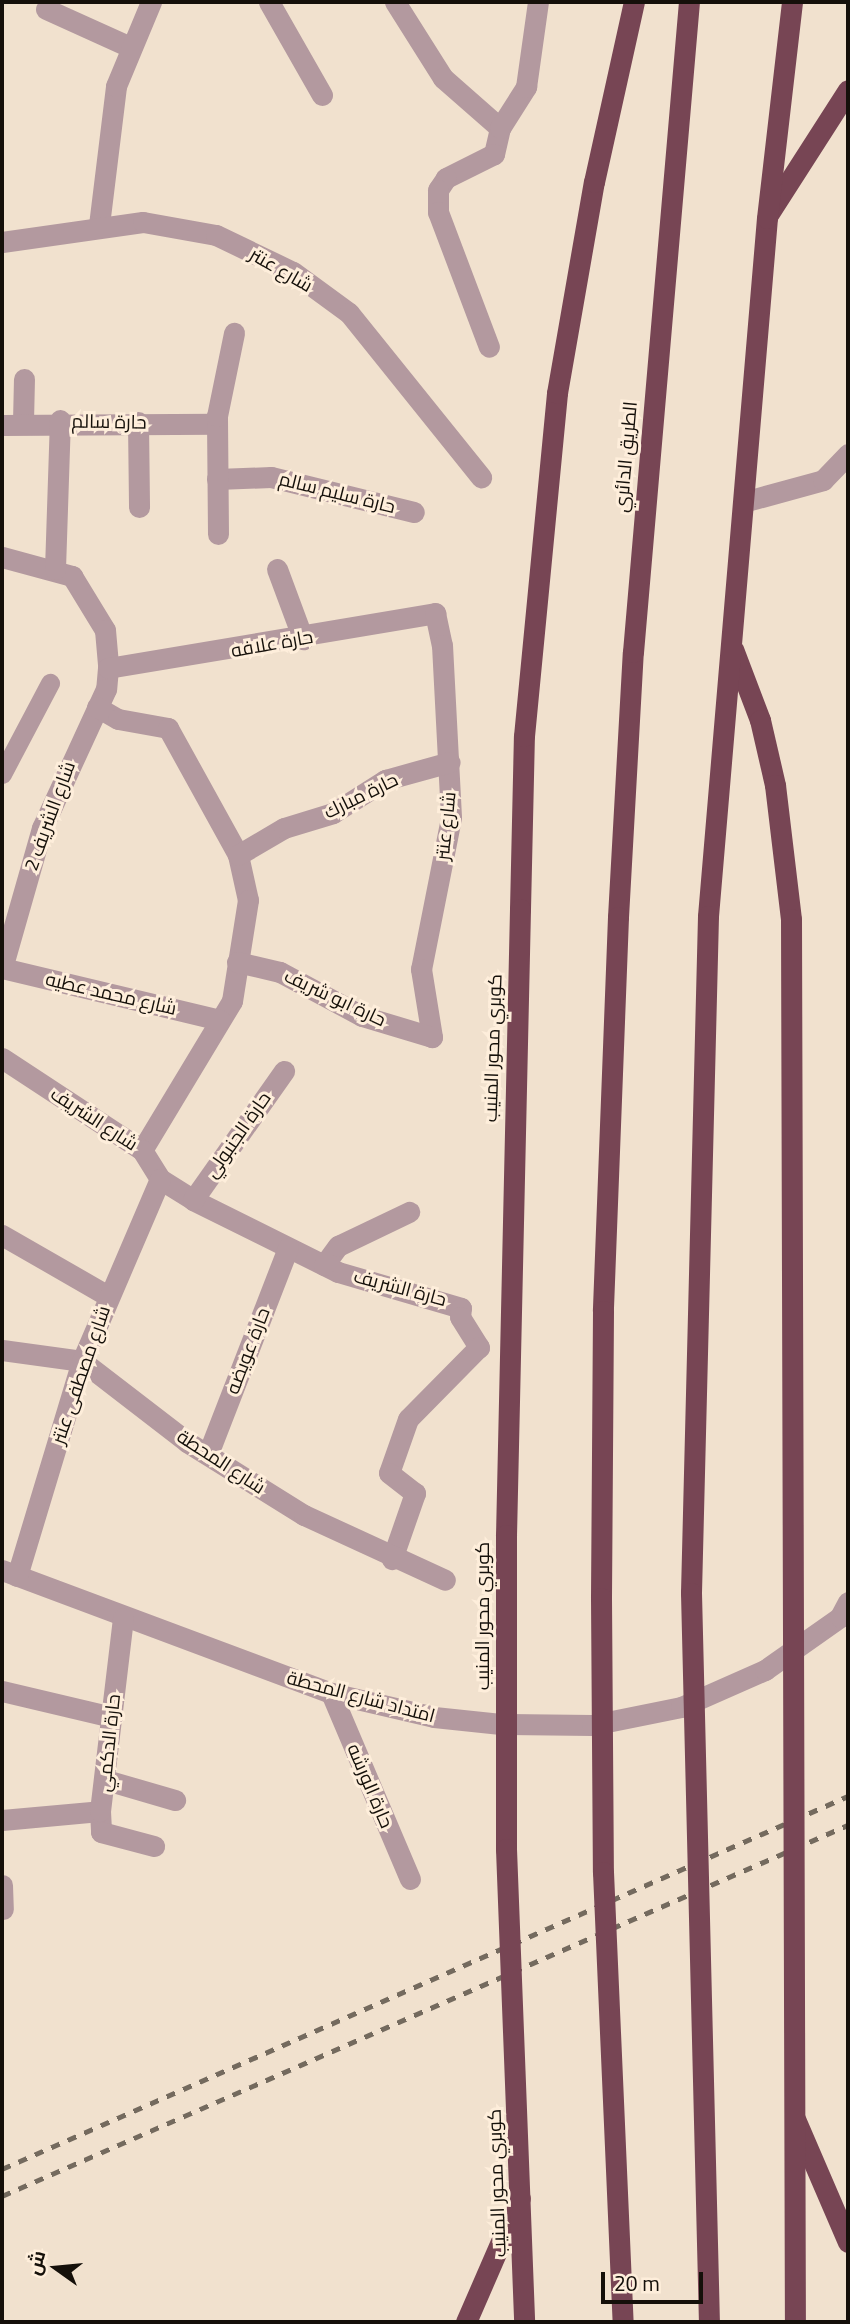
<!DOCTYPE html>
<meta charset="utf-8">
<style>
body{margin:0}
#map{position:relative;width:850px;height:2324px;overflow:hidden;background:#f1e1ce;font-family:Georgia,Cairo,serif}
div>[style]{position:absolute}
.lane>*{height:19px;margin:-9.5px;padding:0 9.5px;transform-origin:9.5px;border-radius:9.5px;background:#b3999f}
.street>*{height:21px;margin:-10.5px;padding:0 10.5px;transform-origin:10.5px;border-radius:10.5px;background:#b3999f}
.highway>*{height:21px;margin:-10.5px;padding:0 10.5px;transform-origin:10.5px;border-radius:10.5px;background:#774554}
.rail>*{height:5px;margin-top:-2.5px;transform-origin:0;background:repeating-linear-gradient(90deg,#746a5e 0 9px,transparent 0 18px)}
.highway-bridge>*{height:21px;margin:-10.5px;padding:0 10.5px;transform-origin:10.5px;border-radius:10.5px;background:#774554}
span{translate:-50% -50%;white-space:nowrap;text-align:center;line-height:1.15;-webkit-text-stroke:6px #feeedb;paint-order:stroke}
.street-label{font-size:19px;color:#15100a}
.frame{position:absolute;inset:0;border:4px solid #15100a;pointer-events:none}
.north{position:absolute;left:21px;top:2233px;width:70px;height:70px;-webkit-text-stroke:5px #feeedb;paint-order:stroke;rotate:285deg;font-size:19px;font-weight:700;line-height:28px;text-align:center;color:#15100a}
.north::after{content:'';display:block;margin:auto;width:24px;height:32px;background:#15100a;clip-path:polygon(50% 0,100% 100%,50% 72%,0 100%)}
.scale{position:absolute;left:601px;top:2272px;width:102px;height:32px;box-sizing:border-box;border:4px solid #15100a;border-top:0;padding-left:9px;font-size:21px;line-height:24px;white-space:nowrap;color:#15100a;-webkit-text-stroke:5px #feeedb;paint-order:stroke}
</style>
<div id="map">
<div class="lane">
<i style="left:2px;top:774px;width:103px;rotate:-62.2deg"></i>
</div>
<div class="street">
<i style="left:269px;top:2px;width:107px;rotate:60.3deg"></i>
<i style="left:395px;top:2px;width:90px;rotate:57.7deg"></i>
<i style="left:443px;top:78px;width:76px;rotate:41.3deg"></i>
<i style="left:500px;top:128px;width:27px;rotate:103deg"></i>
<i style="left:494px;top:154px;width:54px;rotate:153.4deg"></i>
<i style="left:446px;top:178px;width:14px;rotate:124deg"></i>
<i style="left:438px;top:190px;width:22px;rotate:90deg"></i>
<i style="left:438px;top:212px;width:144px;rotate:69.3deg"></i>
<i style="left:46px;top:9px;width:92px;rotate:24.3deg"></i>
<i style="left:500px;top:128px;width:49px;rotate:-57.6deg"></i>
<i style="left:526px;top:87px;width:86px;rotate:-82deg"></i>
<i style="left:99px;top:225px;width:140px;rotate:-83deg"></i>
<i style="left:116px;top:86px;width:91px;rotate:-67.4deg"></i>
<i style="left:2px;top:242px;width:142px;rotate:-8.1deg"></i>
<i style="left:143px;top:222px;width:74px;rotate:10.1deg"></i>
<i style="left:216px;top:235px;width:85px;rotate:25.7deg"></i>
<i style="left:293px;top:272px;width:69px;rotate:36.2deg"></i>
<i style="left:349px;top:313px;width:211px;rotate:51.2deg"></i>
<i style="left:23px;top:422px;width:43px;rotate:-88.7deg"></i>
<i style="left:138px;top:422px;width:85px;rotate:89.3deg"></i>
<i style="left:2px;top:425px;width:215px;rotate:-0.3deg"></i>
<i style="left:217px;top:479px;width:54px;rotate:-2.1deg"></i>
<i style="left:271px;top:477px;width:147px;rotate:13.8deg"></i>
<i style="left:747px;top:501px;width:79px;rotate:-15.4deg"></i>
<i style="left:823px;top:480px;width:36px;rotate:-46deg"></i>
<i style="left:218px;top:534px;width:118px;rotate:-90.5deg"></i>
<i style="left:217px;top:416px;width:85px;rotate:-78.4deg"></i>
<i style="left:2px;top:557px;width:73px;rotate:15.2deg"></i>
<i style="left:72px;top:576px;width:63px;rotate:58.6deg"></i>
<i style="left:105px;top:630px;width:38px;rotate:85deg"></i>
<i style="left:108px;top:668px;width:21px;rotate:95deg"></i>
<i style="left:106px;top:689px;width:153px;rotate:114.7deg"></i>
<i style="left:42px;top:828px;width:146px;rotate:105.9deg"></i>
<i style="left:55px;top:569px;width:149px;rotate:-88.1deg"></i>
<i style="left:277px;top:569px;width:75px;rotate:69.6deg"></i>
<i style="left:108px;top:668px;width:332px;rotate:-9.5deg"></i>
<i style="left:435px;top:613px;width:33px;rotate:78deg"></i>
<i style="left:442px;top:645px;width:173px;rotate:87deg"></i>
<i style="left:451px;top:818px;width:154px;rotate:101.2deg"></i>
<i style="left:421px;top:969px;width:69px;rotate:80.8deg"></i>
<i style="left:97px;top:707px;width:24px;rotate:30deg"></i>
<i style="left:118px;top:719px;width:51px;rotate:10.2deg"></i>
<i style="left:168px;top:728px;width:145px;rotate:61.1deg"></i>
<i style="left:238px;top:855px;width:46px;rotate:77.5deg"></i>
<i style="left:248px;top:900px;width:102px;rotate:99deg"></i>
<i style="left:232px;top:1001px;width:174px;rotate:121.1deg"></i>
<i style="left:238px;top:855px;width:53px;rotate:-30.4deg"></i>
<i style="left:284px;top:828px;width:51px;rotate:-17deg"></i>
<i style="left:333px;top:813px;width:62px;rotate:-32.4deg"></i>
<i style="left:385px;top:780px;width:67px;rotate:-15.5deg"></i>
<i style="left:237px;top:962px;width:44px;rotate:13.1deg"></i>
<i style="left:280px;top:972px;width:93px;rotate:28.2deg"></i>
<i style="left:362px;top:1016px;width:73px;rotate:16.7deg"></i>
<i style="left:2px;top:968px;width:224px;rotate:13.4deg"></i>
<i style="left:2px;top:1058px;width:168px;rotate:33.3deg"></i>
<i style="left:142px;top:1150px;width:34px;rotate:58deg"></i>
<i style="left:160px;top:1179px;width:39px;rotate:32deg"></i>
<i style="left:193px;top:1200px;width:162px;rotate:26.4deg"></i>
<i style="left:338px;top:1272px;width:128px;rotate:16.3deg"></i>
<i style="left:461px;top:1308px;width:9px;rotate:96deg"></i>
<i style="left:460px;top:1317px;width:36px;rotate:58deg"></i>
<i style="left:479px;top:1347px;width:101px;rotate:134.6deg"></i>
<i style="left:408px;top:1419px;width:57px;rotate:109.4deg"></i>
<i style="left:389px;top:1473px;width:33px;rotate:38deg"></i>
<i style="left:415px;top:1493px;width:70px;rotate:109.2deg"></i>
<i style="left:193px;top:1200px;width:158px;rotate:-54.8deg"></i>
<i style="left:2px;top:1235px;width:122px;rotate:29.9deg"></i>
<i style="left:324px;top:1265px;width:24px;rotate:-54deg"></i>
<i style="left:338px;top:1246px;width:79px;rotate:-25.6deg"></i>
<i style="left:2px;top:1350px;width:81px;rotate:7.8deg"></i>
<i style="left:82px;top:1361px;width:133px;rotate:37.6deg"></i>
<i style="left:187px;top:1442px;width:138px;rotate:32deg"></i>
<i style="left:304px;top:1515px;width:155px;rotate:24.7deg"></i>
<i style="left:208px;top:1454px;width:221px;rotate:-68.8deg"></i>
<i style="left:2px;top:1570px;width:351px;rotate:20.5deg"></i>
<i style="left:331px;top:1693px;width:106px;rotate:13.1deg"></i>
<i style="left:434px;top:1717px;width:67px;rotate:6deg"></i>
<i style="left:501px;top:1724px;width:91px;rotate:0.6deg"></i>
<i style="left:592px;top:1725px;width:91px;rotate:-11.4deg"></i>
<i style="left:681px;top:1707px;width:92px;rotate:-23.8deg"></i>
<i style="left:765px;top:1670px;width:92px;rotate:-35.2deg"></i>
<i style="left:840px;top:1617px;width:17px;rotate:-62deg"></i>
<i style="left:17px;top:1576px;width:225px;rotate:-73.2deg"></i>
<i style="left:82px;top:1361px;width:198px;rotate:-66.8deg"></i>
<i style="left:2px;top:1691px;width:113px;rotate:13.3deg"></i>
<i style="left:331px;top:1693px;width:202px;rotate:67deg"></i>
<i style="left:106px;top:1780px;width:72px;rotate:16.2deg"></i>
<i style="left:100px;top:1811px;width:21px;rotate:87deg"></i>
<i style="left:101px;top:1832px;width:55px;rotate:14.8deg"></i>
<i style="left:2px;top:1820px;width:98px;rotate:-5.2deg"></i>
<i style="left:100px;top:1811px;width:194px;rotate:-83.2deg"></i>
<i style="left:2px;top:1885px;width:24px;rotate:88deg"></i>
</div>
<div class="highway">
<i style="left:769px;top:213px;width:146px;rotate:-57.3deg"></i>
<i style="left:733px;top:649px;width:76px;rotate:69.2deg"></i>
<i style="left:760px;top:720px;width:67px;rotate:77deg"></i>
<i style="left:775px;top:785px;width:135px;rotate:83.2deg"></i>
<i style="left:520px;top:909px;width:173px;rotate:-88.7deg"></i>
<i style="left:524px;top:736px;width:345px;rotate:-84.5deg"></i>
<i style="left:557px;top:393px;width:214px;rotate:-80.1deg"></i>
<i style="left:594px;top:182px;width:184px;rotate:-77.5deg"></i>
<i style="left:708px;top:916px;width:700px;rotate:-85.17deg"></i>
<i style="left:767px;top:218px;width:217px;rotate:-83.4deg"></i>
<i style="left:618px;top:917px;width:265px;rotate:-86.8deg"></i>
<i style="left:633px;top:652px;width:652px;rotate:-85.08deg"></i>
<i style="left:795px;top:2119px;width:134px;rotate:66.7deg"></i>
<i style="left:466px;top:2322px;width:135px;rotate:-66.5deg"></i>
</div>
<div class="rail">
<i style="left:2px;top:2169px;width:925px;rotate:-23.79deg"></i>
<i style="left:2px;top:2196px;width:924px;rotate:-23.68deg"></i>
</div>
<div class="highway-bridge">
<i style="left:520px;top:909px;width:626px;rotate:91.28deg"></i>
<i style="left:506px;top:1535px;width:314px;rotate:90deg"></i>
<i style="left:506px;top:1849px;width:473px;rotate:87.8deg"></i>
<i style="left:708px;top:916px;width:677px;rotate:91.44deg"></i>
<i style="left:691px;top:1593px;width:729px;rotate:88.59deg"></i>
<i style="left:618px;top:917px;width:394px;rotate:92.2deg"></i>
<i style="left:603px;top:1311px;width:287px;rotate:90.4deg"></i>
<i style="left:601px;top:1598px;width:274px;rotate:89.6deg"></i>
<i style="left:603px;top:1872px;width:450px;rotate:87.5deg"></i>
<i style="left:791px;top:919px;width:1403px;rotate:89.84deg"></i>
</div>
<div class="street-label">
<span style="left:281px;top:270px;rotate:30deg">شارع عنتر</span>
<span style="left:109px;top:422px;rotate:1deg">حارة سالم</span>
<span style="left:626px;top:457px;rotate:-85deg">الطريق الدائري</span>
<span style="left:337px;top:493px;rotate:14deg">حارة سليم سالم</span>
<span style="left:272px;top:644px;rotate:-10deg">حارة علافه</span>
<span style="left:361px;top:796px;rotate:-26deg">حارة مبارك</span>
<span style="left:50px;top:816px;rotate:-70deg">شارع الشريف 2</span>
<span style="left:446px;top:826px;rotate:-84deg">شارع عنتر</span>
<span style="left:111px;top:994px;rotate:13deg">شارع محمد عطيه</span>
<span style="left:335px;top:998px;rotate:25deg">حارة ابو شريف</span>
<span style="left:493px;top:1048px;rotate:-88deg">كوبري محور المنيب</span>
<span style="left:94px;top:1119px;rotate:33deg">شارع الشريف</span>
<span style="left:238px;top:1135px;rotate:-55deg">حارة الجنبولي</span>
<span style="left:400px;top:1288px;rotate:15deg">حارة الشريف</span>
<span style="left:248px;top:1351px;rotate:-69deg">حارة عويضه</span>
<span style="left:81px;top:1375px;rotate:-71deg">شارع مصطفى عنتر</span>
<span style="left:221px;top:1462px;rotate:33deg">شارع المحطة</span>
<span style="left:483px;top:1616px;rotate:-90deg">كوبري محور المنيب</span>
<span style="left:361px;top:1697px;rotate:15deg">امتداد شارع المحطة</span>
<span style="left:109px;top:1743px;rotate:-84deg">حارة الدكمي</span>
<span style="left:370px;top:1786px;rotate:67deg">حارة الورشه</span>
<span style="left:497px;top:2183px;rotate:-92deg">كوبري محور المنيب</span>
</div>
<div class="frame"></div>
<div class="north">ش</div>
<div class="scale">20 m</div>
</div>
